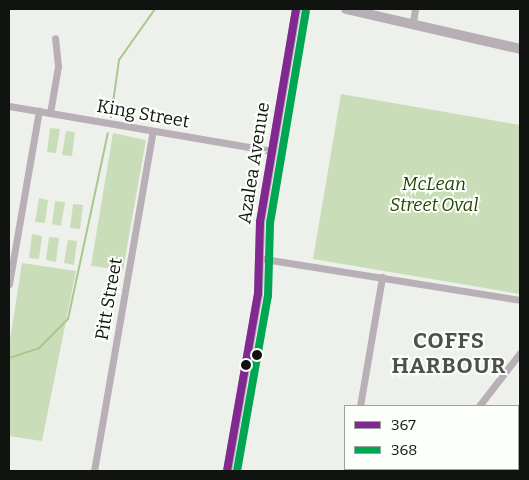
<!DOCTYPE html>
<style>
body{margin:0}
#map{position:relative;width:529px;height:480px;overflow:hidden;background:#eef0ec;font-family:Bitter,serif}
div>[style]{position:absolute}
.green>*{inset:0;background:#c9deb8}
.stream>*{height:2px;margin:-1px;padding:0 1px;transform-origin:1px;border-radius:1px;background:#a7c88e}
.minor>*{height:7px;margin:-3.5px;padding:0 3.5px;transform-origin:3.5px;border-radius:3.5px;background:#b8b0b6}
.tertiary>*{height:9px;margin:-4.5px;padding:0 4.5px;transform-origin:4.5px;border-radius:4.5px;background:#b8b0b6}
.secondary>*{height:10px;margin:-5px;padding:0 5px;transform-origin:5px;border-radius:5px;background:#b7afb5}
.bus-1>*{height:8px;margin:-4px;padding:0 4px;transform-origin:4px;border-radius:4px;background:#812990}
.bus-2>*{height:8px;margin:-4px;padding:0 4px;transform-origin:4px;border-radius:4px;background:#00a651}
.dots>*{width:14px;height:14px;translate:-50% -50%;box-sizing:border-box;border:2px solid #fcfffa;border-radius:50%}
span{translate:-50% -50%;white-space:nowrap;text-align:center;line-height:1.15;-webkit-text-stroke:4px #fcfffa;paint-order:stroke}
.street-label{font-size:18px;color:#111310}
.park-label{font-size:18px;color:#254205;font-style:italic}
.district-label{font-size:22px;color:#4d514b;font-weight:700;letter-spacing:1px}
.frame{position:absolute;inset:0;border:10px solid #111310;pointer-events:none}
.legend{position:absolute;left:344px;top:405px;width:175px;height:65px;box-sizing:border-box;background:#fcfffa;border:1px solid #9ea19c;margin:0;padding:6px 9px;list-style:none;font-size:15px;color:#111310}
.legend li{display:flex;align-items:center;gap:10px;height:25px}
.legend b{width:25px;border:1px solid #9ea19c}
</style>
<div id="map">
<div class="green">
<i style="clip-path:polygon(341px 94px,520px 125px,520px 294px,313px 259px)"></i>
<i style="clip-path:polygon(50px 128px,60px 129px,56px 153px,47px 152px)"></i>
<i style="clip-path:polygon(66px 131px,75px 132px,72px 156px,62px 155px)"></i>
<i style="clip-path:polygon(113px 133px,146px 140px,123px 270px,91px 266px)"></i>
<i style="clip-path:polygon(39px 198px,48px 200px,45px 223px,35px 222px)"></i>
<i style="clip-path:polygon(55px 201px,65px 202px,61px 226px,52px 224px)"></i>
<i style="clip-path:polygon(73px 204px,83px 205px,80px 229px,70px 228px)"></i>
<i style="clip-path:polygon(32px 234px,42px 236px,39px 259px,29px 258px)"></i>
<i style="clip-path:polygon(49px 237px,59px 238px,56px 262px,46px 260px)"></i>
<i style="clip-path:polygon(68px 240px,77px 241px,74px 265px,64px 263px)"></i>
<i style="clip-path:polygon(22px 263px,76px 271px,42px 441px,9px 436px,9px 346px)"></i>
</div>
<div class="stream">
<i style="left:111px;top:117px;width:58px;rotate:-82deg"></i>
<i style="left:119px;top:60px;width:62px;rotate:-54.8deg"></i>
<i style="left:9px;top:358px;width:32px;rotate:-18deg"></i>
<i style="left:39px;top:348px;width:41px;rotate:-45deg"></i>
<i style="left:68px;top:319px;width:190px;rotate:-77.9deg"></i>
</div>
<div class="minor">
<i style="left:413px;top:22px;width:13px;rotate:-81deg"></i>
<i style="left:9px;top:106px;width:267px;rotate:9.7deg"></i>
<i style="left:50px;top:113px;width:48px;rotate:-80.3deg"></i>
<i style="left:58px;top:66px;width:28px;rotate:-96deg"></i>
<i style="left:258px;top:258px;width:265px;rotate:9.1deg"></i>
<i style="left:9px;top:284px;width:176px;rotate:-80.2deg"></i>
<i style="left:360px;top:406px;width:131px;rotate:-80.3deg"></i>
<i style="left:479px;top:406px;width:67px;rotate:-52.3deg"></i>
<i style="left:94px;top:471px;width:345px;rotate:-80.2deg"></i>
<i style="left:349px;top:471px;width:2px;rotate:-63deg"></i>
<i style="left:429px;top:471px;width:3px;rotate:-45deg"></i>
</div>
<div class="tertiary">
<i style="left:227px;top:471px;width:180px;rotate:-80.1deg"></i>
<i style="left:258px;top:294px;width:72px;rotate:-88.4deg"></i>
<i style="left:260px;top:222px;width:216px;rotate:-80.4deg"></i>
</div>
<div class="secondary">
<i style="left:346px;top:9px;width:179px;rotate:12.9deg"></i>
</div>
<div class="bus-1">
<i style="left:227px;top:471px;width:180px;rotate:-80.1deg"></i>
<i style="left:258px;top:294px;width:72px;rotate:-88.4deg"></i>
<i style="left:260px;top:222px;width:216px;rotate:-80.4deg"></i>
</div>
<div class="bus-2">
<i style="left:237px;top:471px;width:178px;rotate:-80deg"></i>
<i style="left:268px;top:296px;width:73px;rotate:-88.4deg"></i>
<i style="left:270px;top:223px;width:215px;rotate:-80.4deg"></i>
</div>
<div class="dots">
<i style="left:257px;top:355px;background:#111310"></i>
<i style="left:246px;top:365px;background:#111310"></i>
</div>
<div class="street-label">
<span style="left:143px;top:114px;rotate:10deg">King Street</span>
<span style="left:254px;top:163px;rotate:-81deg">Azalea Avenue</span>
<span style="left:109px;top:299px;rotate:-80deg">Pitt Street</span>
</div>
<div class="park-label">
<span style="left:434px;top:195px">McLean<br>Street Oval</span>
</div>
<div class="district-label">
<span style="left:449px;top:353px">COFFS<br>HARBOUR</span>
</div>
<div class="frame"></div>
<ul class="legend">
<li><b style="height:6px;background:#812990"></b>367</li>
<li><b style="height:6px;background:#00a651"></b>368</li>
</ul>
</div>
